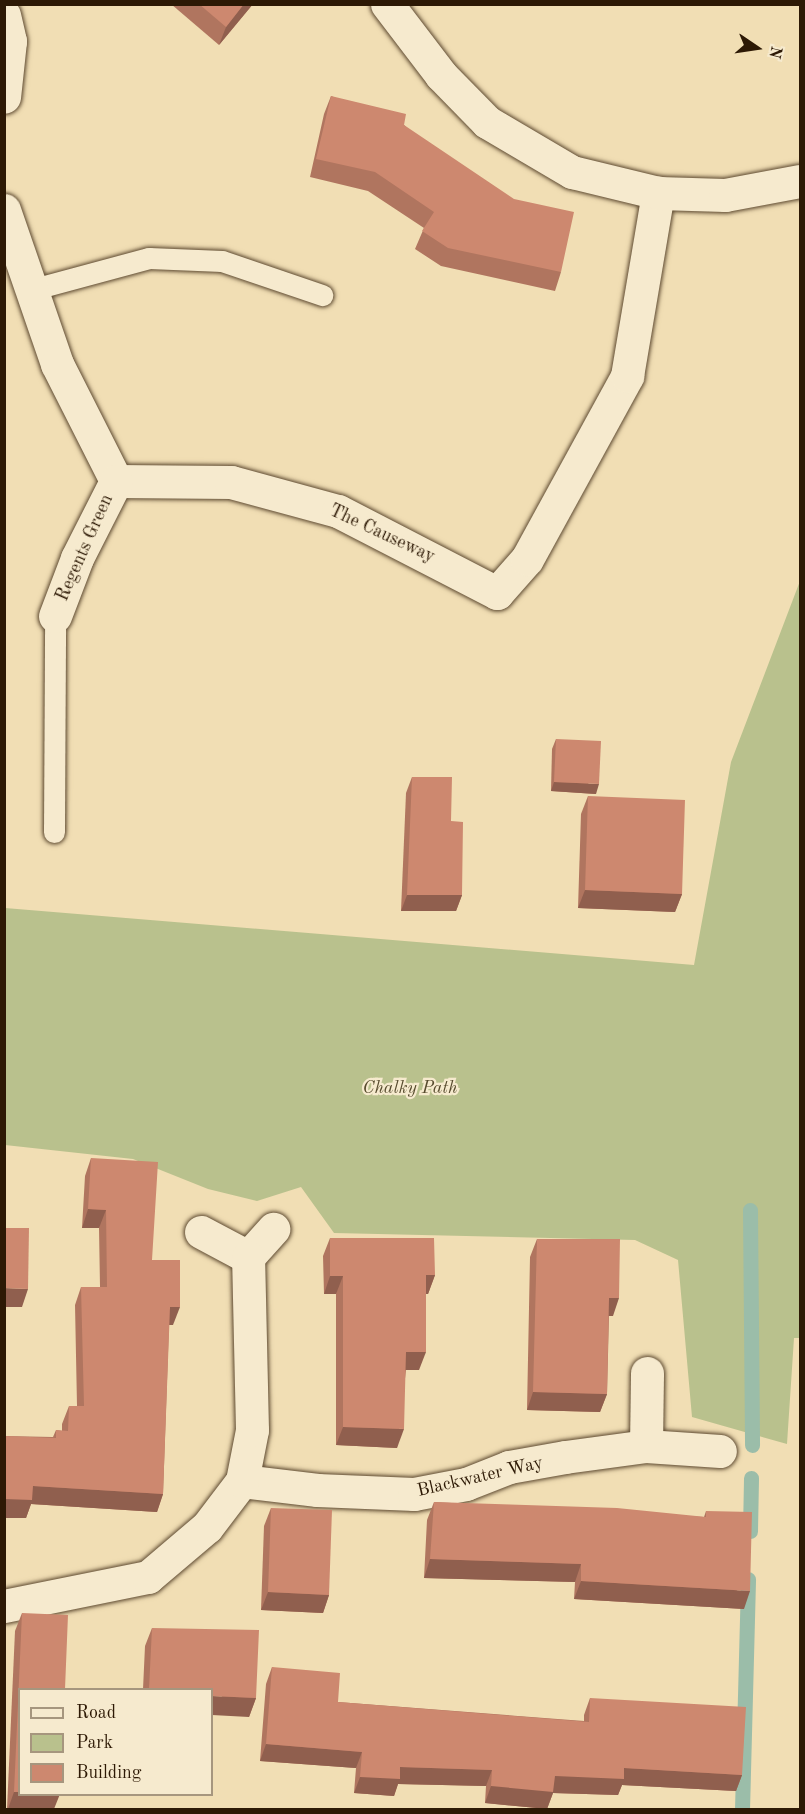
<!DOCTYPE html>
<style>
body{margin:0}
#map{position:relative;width:805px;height:1814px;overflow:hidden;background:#f1deb4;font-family:"Old Standard TT",serif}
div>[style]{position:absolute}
.green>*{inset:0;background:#b9c18d}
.stream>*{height:15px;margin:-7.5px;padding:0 7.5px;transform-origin:7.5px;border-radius:7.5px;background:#9bbda9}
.roads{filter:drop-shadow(0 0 2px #5e4a31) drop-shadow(0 0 2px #5e4a31)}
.lane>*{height:21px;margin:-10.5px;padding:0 10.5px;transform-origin:10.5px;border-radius:10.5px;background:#f6eace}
.street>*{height:33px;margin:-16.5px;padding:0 16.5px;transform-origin:16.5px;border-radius:16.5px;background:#f6eace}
.secondary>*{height:33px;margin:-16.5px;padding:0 16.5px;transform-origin:16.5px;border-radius:16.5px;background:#f6eace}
.wall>*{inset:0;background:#b0755f}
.shaded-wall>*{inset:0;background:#905f4e}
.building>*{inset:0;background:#cd886f}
span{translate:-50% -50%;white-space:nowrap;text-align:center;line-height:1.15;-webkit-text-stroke:4.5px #f6eace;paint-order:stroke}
.street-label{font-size:18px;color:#2d1905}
.park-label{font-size:18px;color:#574b2e;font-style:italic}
.frame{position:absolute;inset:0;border:6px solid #2d1905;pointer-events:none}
.legend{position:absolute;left:18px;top:1688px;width:195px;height:108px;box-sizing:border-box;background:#f6eace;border:2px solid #a6967e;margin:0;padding:8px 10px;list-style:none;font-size:18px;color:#2d1905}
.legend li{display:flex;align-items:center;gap:12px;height:30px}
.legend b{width:30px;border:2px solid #a6967e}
.north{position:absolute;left:727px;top:18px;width:60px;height:60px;-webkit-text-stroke:4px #f6eace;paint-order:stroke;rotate:103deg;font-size:16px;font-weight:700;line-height:24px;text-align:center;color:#2d1905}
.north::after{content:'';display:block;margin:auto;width:21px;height:27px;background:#2d1905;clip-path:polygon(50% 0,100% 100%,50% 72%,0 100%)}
</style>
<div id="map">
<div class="green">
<i style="clip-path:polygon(800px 581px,800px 1338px,794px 1338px,787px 1444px,692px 1417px,678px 1260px,635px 1240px,334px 1233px,301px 1187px,257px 1201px,208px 1189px,133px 1159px,5px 1145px,5px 908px,694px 965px,731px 762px)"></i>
</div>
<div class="stream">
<i style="left:750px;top:1210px;width:235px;rotate:89.5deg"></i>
<i style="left:750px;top:1531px;width:53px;rotate:-88.9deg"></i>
<i style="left:742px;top:1810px;width:231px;rotate:-88.5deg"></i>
</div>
<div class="roads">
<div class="lane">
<i style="left:34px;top:289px;width:119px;rotate:-15.1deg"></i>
<i style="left:149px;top:258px;width:73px;rotate:2.4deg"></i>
<i style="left:222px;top:261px;width:106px;rotate:18.8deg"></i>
<i style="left:54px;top:832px;width:216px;rotate:-89.7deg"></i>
</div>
<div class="street">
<i style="left:4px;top:15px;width:27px;rotate:77deg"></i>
<i style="left:10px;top:41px;width:56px;rotate:96.1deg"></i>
<i style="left:4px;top:210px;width:163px;rotate:71deg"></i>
<i style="left:57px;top:364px;width:131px;rotate:63.2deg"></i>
<i style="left:116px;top:481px;width:115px;rotate:0.5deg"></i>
<i style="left:231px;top:482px;width:111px;rotate:15.2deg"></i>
<i style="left:338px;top:511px;width:179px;rotate:27.3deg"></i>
<i style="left:497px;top:593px;width:45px;rotate:-48.6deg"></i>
<i style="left:527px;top:559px;width:209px;rotate:-61.3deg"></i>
<i style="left:627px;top:376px;width:186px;rotate:-80.4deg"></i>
<i style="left:55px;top:616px;width:62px;rotate:-69.2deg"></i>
<i style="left:77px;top:558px;width:86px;rotate:-63.1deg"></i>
<i style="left:201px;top:1232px;width:53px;rotate:28deg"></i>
<i style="left:248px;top:1257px;width:38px;rotate:-48deg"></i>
<i style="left:646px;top:1446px;width:73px;rotate:-89.2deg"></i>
<i style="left:242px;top:1481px;width:76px;rotate:6.8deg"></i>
<i style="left:317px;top:1490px;width:97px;rotate:2.4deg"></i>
<i style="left:414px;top:1494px;width:53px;rotate:-10.9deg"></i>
<i style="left:466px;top:1484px;width:46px;rotate:-21.6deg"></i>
<i style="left:509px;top:1467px;width:57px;rotate:-10.1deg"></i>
<i style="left:565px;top:1457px;width:82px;rotate:-7.7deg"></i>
<i style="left:646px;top:1446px;width:74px;rotate:3.9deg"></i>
<i style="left:4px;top:1606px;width:147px;rotate:-11.4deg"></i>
<i style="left:148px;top:1577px;width:77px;rotate:-40.3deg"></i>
<i style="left:207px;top:1527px;width:58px;rotate:-52.7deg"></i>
<i style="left:242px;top:1481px;width:52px;rotate:-78.9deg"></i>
<i style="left:252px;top:1430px;width:173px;rotate:-91.3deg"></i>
</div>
<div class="secondary">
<i style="left:387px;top:4px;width:89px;rotate:52.7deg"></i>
<i style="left:441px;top:75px;width:66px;rotate:45.6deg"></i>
<i style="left:487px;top:122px;width:99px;rotate:30.5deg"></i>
<i style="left:572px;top:172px;width:89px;rotate:13.7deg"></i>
<i style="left:658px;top:193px;width:67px;rotate:1.7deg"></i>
<i style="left:725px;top:195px;width:76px;rotate:-10.6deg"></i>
</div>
</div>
<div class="wall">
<i style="clip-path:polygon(171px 4px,253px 4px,219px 45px)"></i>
<i style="clip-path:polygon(331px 96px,404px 125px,561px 272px,555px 291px,441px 266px,415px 249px,424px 228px,368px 191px,310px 177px,324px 114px)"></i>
<i style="clip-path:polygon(556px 739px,596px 794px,551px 791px,552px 749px)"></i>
<i style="clip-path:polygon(412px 777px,451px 821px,462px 895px,456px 911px,401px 911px,406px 793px)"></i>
<i style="clip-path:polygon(588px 796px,682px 894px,675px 912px,578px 908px,581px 814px)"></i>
<i style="clip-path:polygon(91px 1158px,173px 1325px,169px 1325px,163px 1494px,157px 1512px,31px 1504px,26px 1518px,4px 1518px,4px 1436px,53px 1437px,56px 1430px,62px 1431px,62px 1424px,69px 1406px,77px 1406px,75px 1305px,81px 1287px,100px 1287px,99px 1228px,82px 1228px,85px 1176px)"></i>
<i style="clip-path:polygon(330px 1238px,435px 1275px,428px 1294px,426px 1294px,419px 1370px,406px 1370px,397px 1448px,336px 1445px,336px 1294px,324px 1294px,323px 1256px)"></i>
<i style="clip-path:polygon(537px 1239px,613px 1316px,609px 1316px,607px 1394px,600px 1412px,527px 1410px,530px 1257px)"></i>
<i style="clip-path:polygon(434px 1502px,704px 1517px,706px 1511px,744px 1609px,574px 1599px,575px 1582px,424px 1578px,427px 1520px)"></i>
<i style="clip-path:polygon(271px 1508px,329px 1595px,323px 1613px,261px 1610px,264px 1526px)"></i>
<i style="clip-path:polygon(22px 1613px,54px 1809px,7px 1809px,15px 1631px)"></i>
<i style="clip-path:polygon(152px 1628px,256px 1698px,249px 1717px,212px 1689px,143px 1689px,145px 1646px)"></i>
<i style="clip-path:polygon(272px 1667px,338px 1702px,584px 1721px,584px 1715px,590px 1698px,742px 1775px,736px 1791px,622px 1785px,618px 1795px,553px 1793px,547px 1809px,485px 1803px,486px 1786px,398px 1784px,394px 1796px,354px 1793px,356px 1768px,260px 1761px,266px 1684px)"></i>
</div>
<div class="shaded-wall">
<i style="clip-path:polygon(244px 4px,253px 4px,219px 45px,226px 27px)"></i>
<i style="clip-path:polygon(554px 782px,599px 784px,596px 794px,551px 791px)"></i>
<i style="clip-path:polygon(585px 890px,682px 894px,675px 912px,578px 908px)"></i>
<i style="clip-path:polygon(407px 895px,462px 895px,456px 911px,401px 911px)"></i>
<i style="clip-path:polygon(88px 1209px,106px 1210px,99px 1228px,82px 1228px)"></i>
<i style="clip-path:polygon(426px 1275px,435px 1275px,428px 1294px,420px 1294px)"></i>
<i style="clip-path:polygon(330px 1276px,343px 1276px,336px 1294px,324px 1294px)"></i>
<i style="clip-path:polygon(4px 1288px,28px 1289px,22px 1307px,4px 1307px)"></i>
<i style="clip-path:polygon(609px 1298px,619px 1298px,613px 1316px,603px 1316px)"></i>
<i style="clip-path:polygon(170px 1307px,180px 1307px,173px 1325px,163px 1325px)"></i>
<i style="clip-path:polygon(406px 1352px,426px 1352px,419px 1370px,400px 1370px)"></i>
<i style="clip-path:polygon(533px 1392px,607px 1394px,600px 1412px,527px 1410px)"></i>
<i style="clip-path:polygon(343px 1427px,404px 1429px,397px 1448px,336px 1445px)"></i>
<i style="clip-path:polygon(33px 1486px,163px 1494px,157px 1512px,31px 1504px,26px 1518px,4px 1518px,4px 1499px)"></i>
<i style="clip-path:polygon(430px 1559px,581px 1564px,575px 1582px,424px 1578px)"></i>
<i style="clip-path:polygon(581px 1581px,750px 1591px,744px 1609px,574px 1599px)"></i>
<i style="clip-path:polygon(268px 1592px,329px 1595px,323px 1613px,261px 1610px)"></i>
<i style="clip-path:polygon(212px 1696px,256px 1698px,249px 1717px,212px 1715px)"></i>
<i style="clip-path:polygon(266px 1744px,362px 1752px,356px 1768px,260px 1761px)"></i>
<i style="clip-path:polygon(400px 1767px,492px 1770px,486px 1786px,398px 1784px,394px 1796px,354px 1793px,360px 1777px)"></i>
<i style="clip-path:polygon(624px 1768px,742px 1775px,736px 1791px,622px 1785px,618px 1795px,553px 1793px,547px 1809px,485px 1803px,491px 1786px,555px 1776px)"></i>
<i style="clip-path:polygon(14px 1792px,20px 1792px,20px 1794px,60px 1794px,54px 1809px,8px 1809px)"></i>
</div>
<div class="building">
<i style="clip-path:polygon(199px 4px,244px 4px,226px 27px)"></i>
<i style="clip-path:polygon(331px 96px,406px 114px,404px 125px,514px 199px,574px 212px,561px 272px,448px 248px,422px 231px,434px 212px,375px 172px,316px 159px)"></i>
<i style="clip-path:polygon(556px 739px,601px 741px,599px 784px,554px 782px)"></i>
<i style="clip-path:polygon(412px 777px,452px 777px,451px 821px,463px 822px,462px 895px,407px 895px)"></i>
<i style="clip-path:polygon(588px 796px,685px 800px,682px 894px,585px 890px)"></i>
<i style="clip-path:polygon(91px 1158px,158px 1162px,152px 1260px,180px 1260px,180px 1307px,170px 1307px,163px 1494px,33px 1486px,32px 1500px,4px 1499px,4px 1436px,56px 1438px,56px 1430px,68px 1431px,69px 1406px,84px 1406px,81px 1287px,107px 1287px,106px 1210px,88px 1209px)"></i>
<i style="clip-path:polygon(4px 1228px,29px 1228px,28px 1289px,4px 1288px)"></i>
<i style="clip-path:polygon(330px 1238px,434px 1238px,435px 1275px,426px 1275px,426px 1352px,406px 1352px,404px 1429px,343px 1427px,343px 1276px,330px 1276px)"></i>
<i style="clip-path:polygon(537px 1239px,620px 1239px,619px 1298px,609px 1298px,607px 1394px,533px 1392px)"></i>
<i style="clip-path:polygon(434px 1502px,617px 1508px,706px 1517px,706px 1511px,752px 1512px,750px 1591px,581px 1581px,581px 1564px,430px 1559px)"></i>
<i style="clip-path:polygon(271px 1508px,332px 1510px,329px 1595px,268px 1592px)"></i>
<i style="clip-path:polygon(22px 1613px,68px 1615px,65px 1689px,20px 1689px,20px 1792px,14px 1792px)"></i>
<i style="clip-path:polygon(152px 1628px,259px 1630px,256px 1698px,212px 1696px,212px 1689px,149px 1689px)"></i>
<i style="clip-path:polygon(272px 1667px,340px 1673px,338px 1702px,589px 1722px,590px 1698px,746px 1707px,742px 1775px,624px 1768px,624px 1779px,555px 1776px,553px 1792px,491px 1786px,492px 1770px,400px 1767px,400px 1779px,360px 1777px,362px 1752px,266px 1744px)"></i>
</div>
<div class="street-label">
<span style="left:382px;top:534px;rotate:25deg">The Causeway</span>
<span style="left:85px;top:548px;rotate:-66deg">Regents Green</span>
<span style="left:480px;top:1477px;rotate:-13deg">Blackwater Way</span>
</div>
<div class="park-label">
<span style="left:410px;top:1088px">Chalky Path</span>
</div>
<div class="frame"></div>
<ul class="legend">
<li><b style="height:8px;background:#f6eace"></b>Road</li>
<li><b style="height:16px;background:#b9c18d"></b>Park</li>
<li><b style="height:16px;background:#cd886f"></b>Building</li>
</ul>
<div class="north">N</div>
</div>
